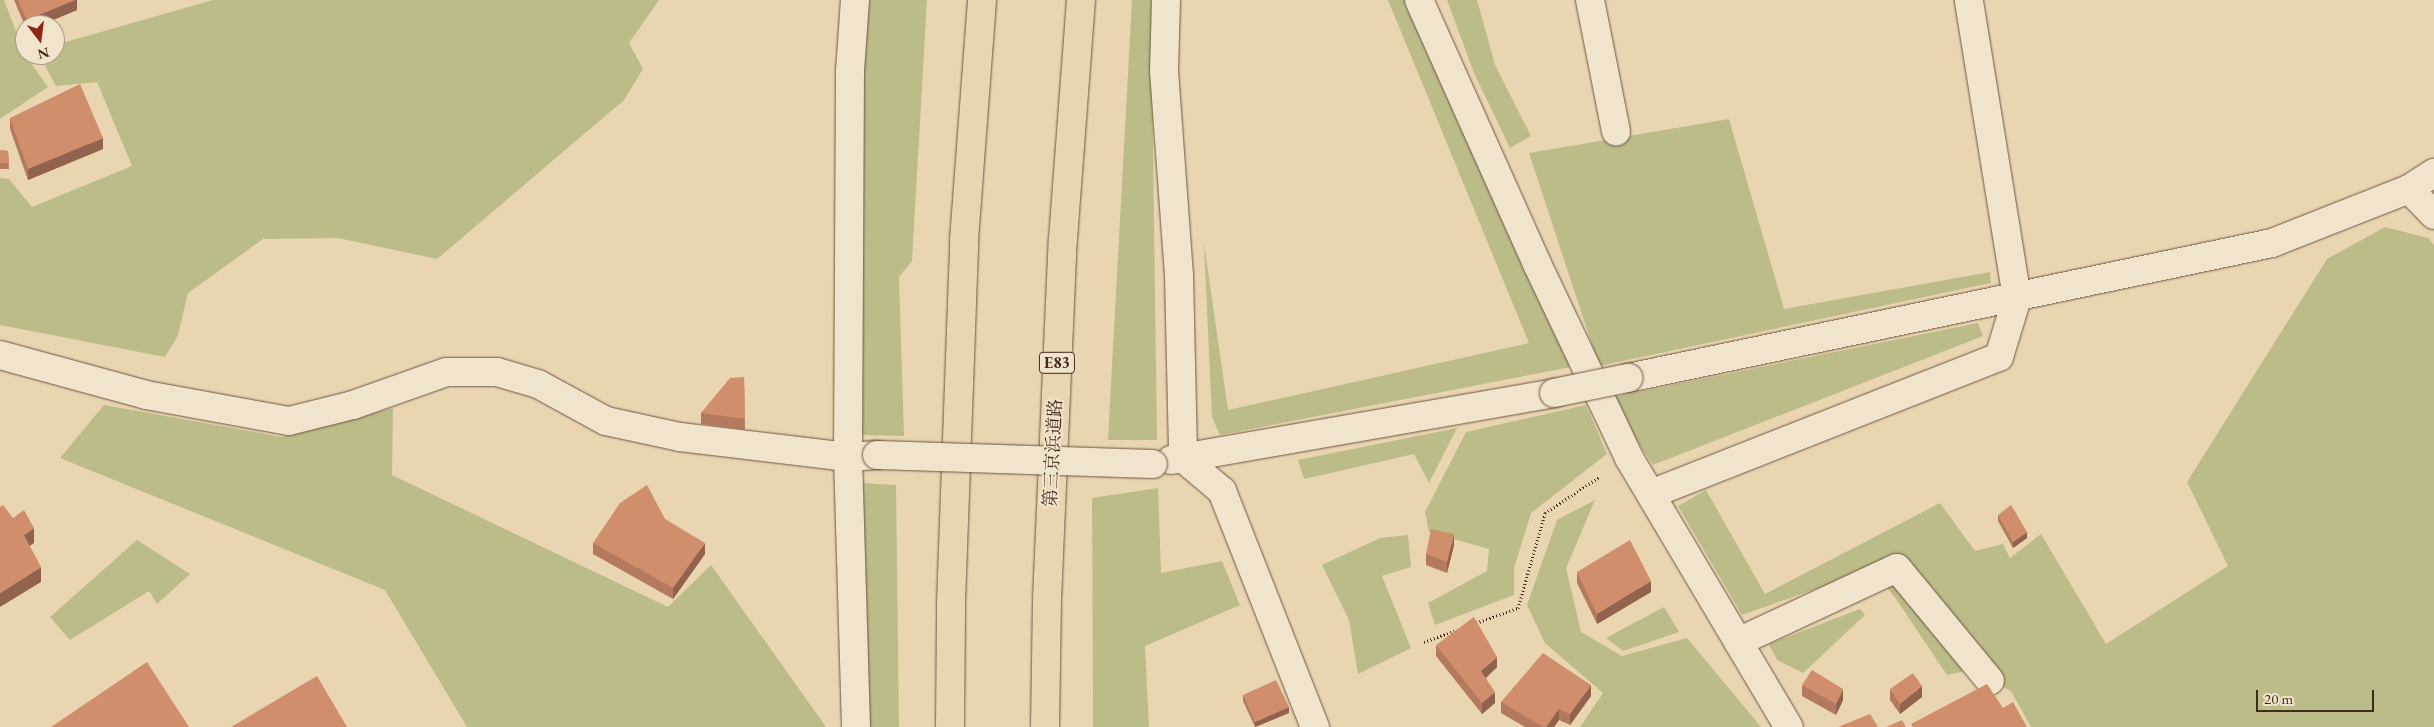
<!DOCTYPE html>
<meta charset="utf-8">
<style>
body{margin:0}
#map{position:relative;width:2434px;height:727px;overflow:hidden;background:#e9d6b1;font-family:"EB Garamond","Noto Serif JP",serif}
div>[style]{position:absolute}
.green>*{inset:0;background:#bbbc88}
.path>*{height:3px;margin-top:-1.5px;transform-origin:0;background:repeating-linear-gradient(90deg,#442a1d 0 1px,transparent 0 3.5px)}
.roads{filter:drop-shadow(0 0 1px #6d5542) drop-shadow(0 0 1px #6d5542)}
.minor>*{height:28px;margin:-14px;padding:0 14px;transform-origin:14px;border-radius:14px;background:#f1e4cc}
.highway>*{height:28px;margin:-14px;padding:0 14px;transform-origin:14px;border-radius:14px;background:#e9d6b1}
.bridges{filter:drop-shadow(0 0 1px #6d5542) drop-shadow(0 0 1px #6d5542)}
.minor-bridge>*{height:28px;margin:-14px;padding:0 14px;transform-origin:14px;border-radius:14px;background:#f1e4cc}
.wall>*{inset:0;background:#b37a5e}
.shaded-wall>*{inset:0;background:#92634c}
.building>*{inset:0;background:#d08e6d}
span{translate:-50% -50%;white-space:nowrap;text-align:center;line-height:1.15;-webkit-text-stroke:4px #f1e4cc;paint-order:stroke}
.shield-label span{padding:1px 4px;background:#f1e4cc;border:1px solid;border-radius:4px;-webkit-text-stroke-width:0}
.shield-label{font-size:16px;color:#442a1d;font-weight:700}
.street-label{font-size:18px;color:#442a1d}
.north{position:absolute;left:15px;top:15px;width:50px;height:50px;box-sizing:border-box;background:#f1e4cc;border:1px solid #ac9a86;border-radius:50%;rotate:165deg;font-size:14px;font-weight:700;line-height:20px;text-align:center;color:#442a1d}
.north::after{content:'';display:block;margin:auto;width:18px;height:22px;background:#8f2418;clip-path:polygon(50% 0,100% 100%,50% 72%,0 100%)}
.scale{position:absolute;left:2256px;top:690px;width:118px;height:22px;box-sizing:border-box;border:2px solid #442a1d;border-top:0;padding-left:6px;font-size:15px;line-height:18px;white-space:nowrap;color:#442a1d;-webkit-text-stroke:4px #f1e4cc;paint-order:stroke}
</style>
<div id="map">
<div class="green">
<i style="clip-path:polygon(0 0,4px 0,25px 55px,48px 87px,0 119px)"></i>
<i style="clip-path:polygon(213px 0,659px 0,629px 43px,643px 69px,624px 100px,437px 259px,338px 238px,263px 239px,188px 293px,178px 335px,165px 357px,0 325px,0 178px,9px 179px,32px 207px,132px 166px,97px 82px,56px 86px,39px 55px,55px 55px,55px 45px)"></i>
<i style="clip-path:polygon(865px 0,927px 0,912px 261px,899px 277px,904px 436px,862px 435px,859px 74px)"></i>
<i style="clip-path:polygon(1132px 0,1151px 0,1157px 440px,1108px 440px)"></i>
<i style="clip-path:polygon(1388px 0,1409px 0,1571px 367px,1220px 435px,1212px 417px,1204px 244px,1228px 410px,1529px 343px)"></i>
<i style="clip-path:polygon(1447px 0,1477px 0,1495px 65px,1531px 136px,1510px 148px,1474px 73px)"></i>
<i style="clip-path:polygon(1729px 119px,1784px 309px,1990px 272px,1991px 283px,1599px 366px,1529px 153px)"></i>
<i style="clip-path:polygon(2385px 227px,2428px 238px,2434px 245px,2434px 727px,2031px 727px,2011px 691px,1970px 670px,1947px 675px,1896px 599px,1872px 569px,1742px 615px,1678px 506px,1706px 490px,1765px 594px,1940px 503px,1975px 551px,2003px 544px,2010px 558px,2041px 534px,2106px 644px,2228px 566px,2187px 482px,2327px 259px)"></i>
<i style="clip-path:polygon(1978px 323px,1983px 336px,1653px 465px,1608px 398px)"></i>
<i style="clip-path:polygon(104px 405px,282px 437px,393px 408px,392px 475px,668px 607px,711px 565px,826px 727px,467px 727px,385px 590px,60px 458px)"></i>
<i style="clip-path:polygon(1586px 405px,1607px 454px,1531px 513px,1514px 568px,1514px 595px,1435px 625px,1428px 603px,1487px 571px,1489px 549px,1429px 532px,1425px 512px,1466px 432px)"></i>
<i style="clip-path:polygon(1457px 428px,1429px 483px,1414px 454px,1304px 479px,1298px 460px)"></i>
<i style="clip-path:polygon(861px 483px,896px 485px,899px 727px,868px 727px)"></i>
<i style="clip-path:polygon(1158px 488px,1161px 573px,1222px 561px,1240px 605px,1145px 646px,1149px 727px,1093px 727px,1092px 498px)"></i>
<i style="clip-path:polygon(1595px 500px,1566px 568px,1581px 632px,1622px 656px,1687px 638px,1761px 727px,1580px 727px,1603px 693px,1545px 643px,1527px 605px,1557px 520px)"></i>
<i style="clip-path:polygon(1408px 535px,1411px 567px,1382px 576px,1411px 648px,1358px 674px,1349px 620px,1322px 565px,1380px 538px)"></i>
<i style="clip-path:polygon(137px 540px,190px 574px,157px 604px,149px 591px,70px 640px,50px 617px)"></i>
<i style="clip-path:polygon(1664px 607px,1679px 632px,1623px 651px,1606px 638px)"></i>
<i style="clip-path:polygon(1860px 609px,1865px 615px,1803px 673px,1777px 660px,1769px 644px)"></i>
</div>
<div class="path">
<i style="left:1473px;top:624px;width:48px;rotate:-19.6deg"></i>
<i style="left:1518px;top:608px;width:99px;rotate:-74.1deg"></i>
<i style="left:1545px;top:513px;width:65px;rotate:-33.7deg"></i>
<i style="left:1424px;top:642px;width:38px;rotate:-20deg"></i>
</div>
<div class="roads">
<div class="minor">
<i style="left:855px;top:0;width:71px;rotate:94deg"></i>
<i style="left:850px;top:71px;width:386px;rotate:90.3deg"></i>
<i style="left:848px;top:457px;width:270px;rotate:88.3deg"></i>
<i style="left:1166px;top:0;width:71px;rotate:91.6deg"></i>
<i style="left:1164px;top:71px;width:205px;rotate:85.8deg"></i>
<i style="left:1179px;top:275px;width:183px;rotate:88.7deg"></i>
<i style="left:1183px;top:458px;width:51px;rotate:40.2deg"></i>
<i style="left:1222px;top:491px;width:254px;rotate:68.5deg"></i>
<i style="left:1419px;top:0;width:289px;rotate:65.9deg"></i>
<i style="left:1537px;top:264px;width:215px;rotate:64.6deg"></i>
<i style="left:1629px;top:458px;width:313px;rotate:59.3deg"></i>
<i style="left:1590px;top:0;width:134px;rotate:78.8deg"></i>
<i style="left:2409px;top:189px;width:36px;rotate:46deg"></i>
<i style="left:0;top:355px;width:151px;rotate:15.3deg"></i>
<i style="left:146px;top:395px;width:145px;rotate:10.3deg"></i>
<i style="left:289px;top:421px;width:66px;rotate:-14deg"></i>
<i style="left:353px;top:405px;width:99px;rotate:-19.5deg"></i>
<i style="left:446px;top:372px;width:51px"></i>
<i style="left:497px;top:372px;width:43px;rotate:16.3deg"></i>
<i style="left:538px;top:384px;width:77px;rotate:28.6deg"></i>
<i style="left:606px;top:421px;width:76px;rotate:12.2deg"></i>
<i style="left:680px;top:437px;width:169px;rotate:6.8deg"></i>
<i style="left:848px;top:457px;width:29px;rotate:-4deg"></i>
<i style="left:1628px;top:378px;width:658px;rotate:-11.84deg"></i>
<i style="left:2272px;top:243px;width:147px;rotate:-21.5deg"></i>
<i style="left:2409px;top:189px;width:30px;rotate:-33deg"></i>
<i style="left:1171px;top:460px;width:389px;rotate:-9.9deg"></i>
<i style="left:1651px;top:494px;width:374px;rotate:-21.5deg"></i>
<i style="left:1999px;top:357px;width:62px;rotate:-73deg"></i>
<i style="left:2017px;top:298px;width:302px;rotate:-99.2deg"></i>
<i style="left:1738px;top:642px;width:175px;rotate:-25deg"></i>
<i style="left:1897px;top:568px;width:146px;rotate:50.5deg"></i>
</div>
<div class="highway">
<i style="left:950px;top:727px;width:124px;rotate:-89.5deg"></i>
<i style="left:951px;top:603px;width:363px;rotate:-87.9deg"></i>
<i style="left:964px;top:240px;width:241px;rotate:-85.7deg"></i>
<i style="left:1045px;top:727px;width:127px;rotate:-89.1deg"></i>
<i style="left:1047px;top:600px;width:361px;rotate:-87.5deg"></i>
<i style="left:1063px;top:239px;width:240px;rotate:-85.7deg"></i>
</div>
</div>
<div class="bridges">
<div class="minor-bridge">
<i style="left:1554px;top:393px;width:76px;rotate:-11.5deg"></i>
<i style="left:877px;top:455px;width:276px;rotate:1.9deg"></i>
</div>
</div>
<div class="wall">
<i style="clip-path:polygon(14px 0,77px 0,77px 10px,41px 25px,25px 25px,25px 26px)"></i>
<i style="clip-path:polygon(10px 118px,103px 149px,28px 180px,10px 129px)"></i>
<i style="clip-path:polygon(0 150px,8px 151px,9px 169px,0 169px)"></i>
<i style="clip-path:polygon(744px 377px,745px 430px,701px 424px,701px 413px)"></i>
<i style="clip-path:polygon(1998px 515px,2027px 538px,2013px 548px,1998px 521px)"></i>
<i style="clip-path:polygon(665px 519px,705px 554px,673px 599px,593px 554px,593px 543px)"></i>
<i style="clip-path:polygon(1454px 545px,1447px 573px,1426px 565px,1426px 554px)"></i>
<i style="clip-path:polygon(1577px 572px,1651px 592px,1597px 624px,1577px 583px)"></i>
<i style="clip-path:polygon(1436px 645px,1497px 667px,1486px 678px,1495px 703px,1482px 714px,1436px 656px)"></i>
<i style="clip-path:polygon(1802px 685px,1843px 700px,1836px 715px,1802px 696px)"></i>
<i style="clip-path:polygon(1890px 689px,1922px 697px,1900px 714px,1890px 700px)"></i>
<i style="clip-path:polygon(1243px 695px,1289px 713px,1255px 727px,1243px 701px)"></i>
<i style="clip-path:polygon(1591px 696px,1570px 725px,1559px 720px,1554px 727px,1525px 727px,1501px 713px,1501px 702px)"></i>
</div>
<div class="shaded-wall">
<i style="clip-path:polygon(75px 0,77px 0,77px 10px,41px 25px,27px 25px,27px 20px)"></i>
<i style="clip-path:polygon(103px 138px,103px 149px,28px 180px,28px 169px)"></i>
<i style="clip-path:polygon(34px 528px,34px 543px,24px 550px,24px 535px)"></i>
<i style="clip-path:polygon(2027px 532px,2027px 538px,2013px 548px,2013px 542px)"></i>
<i style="clip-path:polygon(1454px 534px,1454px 545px,1447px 573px,1447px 562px)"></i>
<i style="clip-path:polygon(705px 543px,705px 554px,673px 599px,673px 588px)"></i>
<i style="clip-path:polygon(41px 567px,41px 582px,0 607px,0 593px)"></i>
<i style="clip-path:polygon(1651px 581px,1651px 592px,1597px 624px,1597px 614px)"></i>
<i style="clip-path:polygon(1497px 657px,1497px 667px,1481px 682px,1481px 671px)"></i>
<i style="clip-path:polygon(1591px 685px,1591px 696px,1570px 725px,1570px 714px)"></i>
<i style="clip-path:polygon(1922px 686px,1922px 697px,1900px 714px,1900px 704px)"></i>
<i style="clip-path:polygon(1843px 689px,1843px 700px,1836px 715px,1836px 704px)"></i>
<i style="clip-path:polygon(1495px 692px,1495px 703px,1482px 714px,1482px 703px)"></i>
<i style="clip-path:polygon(1289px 707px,1289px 713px,1255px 727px,1255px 722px)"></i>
<i style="clip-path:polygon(1559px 709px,1559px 720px,1554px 727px,1546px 727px)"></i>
</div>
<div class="building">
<i style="clip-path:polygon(18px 0,75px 0,27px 20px)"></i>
<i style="clip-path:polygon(80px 84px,103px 138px,28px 169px,10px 118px)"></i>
<i style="clip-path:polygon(0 150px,8px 151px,9px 163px,0 163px)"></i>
<i style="clip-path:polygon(744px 377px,745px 419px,701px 413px,730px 378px)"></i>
<i style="clip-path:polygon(647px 485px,665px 519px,705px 543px,673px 588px,593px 543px,620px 503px)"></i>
<i style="clip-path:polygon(3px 505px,13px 518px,24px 510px,34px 528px,24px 535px,41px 567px,0 593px,0 507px)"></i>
<i style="clip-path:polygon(2011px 505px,2027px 532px,2013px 542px,1998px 515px)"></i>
<i style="clip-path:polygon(1431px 529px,1454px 534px,1447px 562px,1426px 554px)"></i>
<i style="clip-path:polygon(1630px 540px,1651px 581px,1597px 614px,1577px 572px)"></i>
<i style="clip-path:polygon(1474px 617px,1497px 657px,1481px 671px,1495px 692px,1482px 703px,1436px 645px)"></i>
<i style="clip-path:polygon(1543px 653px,1591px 685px,1570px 714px,1559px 709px,1546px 727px,1543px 727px,1501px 702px)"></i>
<i style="clip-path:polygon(147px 662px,189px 727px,51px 727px)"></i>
<i style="clip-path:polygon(1812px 670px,1843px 689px,1836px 704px,1802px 685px)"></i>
<i style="clip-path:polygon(1913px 673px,1922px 686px,1900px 704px,1890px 689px)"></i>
<i style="clip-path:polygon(317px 676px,347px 727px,231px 727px)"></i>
<i style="clip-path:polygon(1276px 680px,1289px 707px,1255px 722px,1243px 695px)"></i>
<i style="clip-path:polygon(1987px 684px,2003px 708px,2013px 702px,2027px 727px,1913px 727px,1911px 724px)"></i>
<i style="clip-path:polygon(1870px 714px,1878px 727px,1838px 727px)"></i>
<i style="clip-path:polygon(1902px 720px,1906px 727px,1886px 727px)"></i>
</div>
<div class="shield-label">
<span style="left:1057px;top:363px">E83</span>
</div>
<div class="street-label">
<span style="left:1053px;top:453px;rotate:-87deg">第三京浜道路</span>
</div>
<div class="north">N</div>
<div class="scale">20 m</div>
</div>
